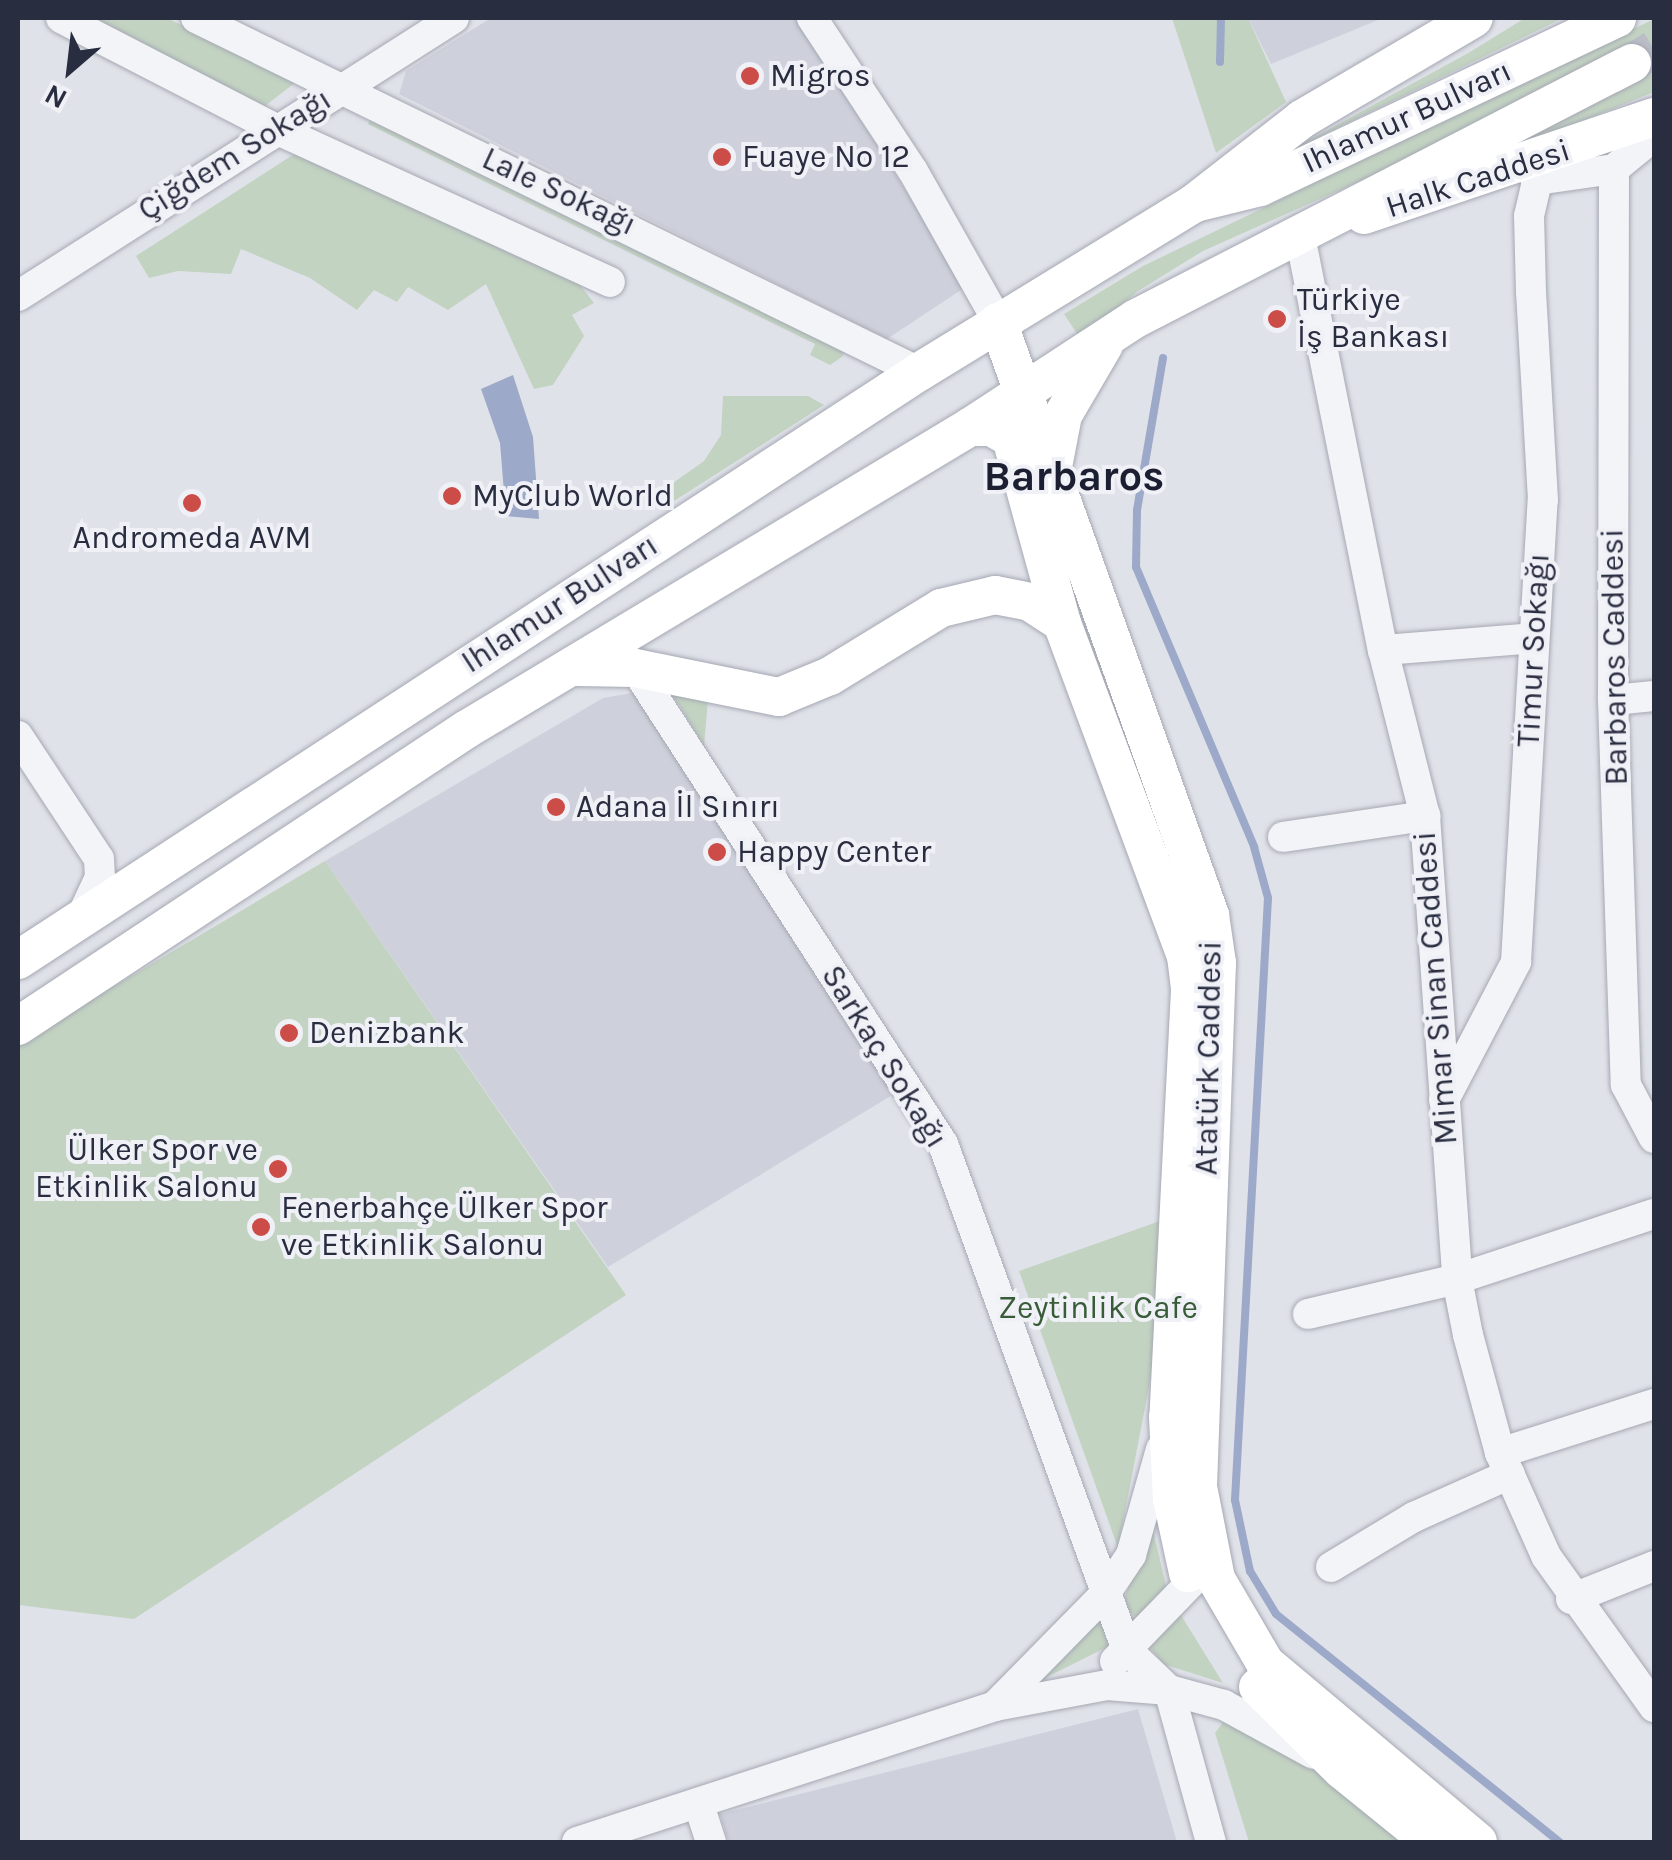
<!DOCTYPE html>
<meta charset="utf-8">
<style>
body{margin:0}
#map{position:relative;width:1672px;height:1860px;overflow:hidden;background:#e0e2e9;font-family:Karla,sans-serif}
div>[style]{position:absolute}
.built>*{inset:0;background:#ced1db}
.green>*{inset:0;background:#c3d3c2}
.water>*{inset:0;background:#9ca9c9}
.stream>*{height:8px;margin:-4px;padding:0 4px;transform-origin:4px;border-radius:4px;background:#9ca9c9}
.major-tunnel>*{height:38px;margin-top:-19px;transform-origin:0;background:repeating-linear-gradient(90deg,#bbbec7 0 38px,transparent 0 57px)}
.roads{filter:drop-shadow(0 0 2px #a5a8b3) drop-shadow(0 0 2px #a5a8b3)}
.minor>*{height:30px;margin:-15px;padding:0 15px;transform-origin:15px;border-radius:15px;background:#f3f4f7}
.major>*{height:38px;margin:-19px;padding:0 19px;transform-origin:19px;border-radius:19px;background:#fff}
.dots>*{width:28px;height:28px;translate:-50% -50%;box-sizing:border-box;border:5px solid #f0f1f7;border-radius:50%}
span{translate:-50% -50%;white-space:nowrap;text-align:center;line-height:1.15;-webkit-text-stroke:8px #f0f1f7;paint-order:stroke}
.poi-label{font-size:32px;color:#292d40}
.left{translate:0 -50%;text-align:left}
.right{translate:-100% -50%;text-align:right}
.street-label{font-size:32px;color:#292d40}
.park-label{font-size:32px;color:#375c37}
.district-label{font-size:42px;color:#1b1f31;font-weight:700}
.frame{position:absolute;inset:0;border:20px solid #292d40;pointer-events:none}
.north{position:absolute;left:20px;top:20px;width:100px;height:100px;-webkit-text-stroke:8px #f0f1f7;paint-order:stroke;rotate:208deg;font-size:28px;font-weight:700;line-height:40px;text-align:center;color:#292d40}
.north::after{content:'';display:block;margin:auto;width:35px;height:45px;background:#292d40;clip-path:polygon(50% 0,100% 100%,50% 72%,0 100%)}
</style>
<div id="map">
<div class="built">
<i style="clip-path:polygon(491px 18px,795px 18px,967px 286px,887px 339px,399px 94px,406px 71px)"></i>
<i style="clip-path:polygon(1248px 18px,1383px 18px,1271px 64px)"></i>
<i style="clip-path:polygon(637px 692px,894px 1094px,608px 1267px,325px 861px,603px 698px)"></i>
<i style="clip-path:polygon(1138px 1709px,1177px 1842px,729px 1842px,720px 1814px)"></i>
</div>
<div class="green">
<i style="clip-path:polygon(90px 18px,167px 18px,296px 82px,265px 106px)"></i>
<i style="clip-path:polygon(1172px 18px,1248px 18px,1286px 102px,1216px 153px)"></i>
<i style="clip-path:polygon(1525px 18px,1563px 18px,1280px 156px,1470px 52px)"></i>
<i style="clip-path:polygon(1654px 19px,1654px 92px,1473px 165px,1414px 157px,1203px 251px,1138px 291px,1080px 338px,1064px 314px,1143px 266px)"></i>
<i style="clip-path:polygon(372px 114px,847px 348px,842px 357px,830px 365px,810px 355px,815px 344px,368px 124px)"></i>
<i style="clip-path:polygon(302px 149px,579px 284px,594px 303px,572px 315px,584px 336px,553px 385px,534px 389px,486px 284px,448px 310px,408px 287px,397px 302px,374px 290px,357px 310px,310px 278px,241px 249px,231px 274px,178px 271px,149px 278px,136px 256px)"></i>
<i style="clip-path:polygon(723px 396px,808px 396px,824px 405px,674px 501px,666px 488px,704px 461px,721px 435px)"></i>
<i style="clip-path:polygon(670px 690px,708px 700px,704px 746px)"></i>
<i style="clip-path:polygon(325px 861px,626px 1295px,134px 1619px,18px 1605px,18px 1043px)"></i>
<i style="clip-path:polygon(1174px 1216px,1149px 1387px,1118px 1548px,1019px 1271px)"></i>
<i style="clip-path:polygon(1151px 1522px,1168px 1594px,1141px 1621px,1122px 1606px)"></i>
<i style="clip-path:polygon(1179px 1612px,1223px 1683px,1163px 1664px,1150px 1647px)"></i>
<i style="clip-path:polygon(1102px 1615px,1111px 1645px,1033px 1684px)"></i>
<i style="clip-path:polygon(1224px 1721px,1311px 1762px,1404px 1842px,1249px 1842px,1215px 1733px)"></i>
</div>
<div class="water">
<i style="clip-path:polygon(513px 375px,533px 437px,539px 519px,506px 516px,500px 443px,481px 389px)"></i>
</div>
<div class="stream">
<i style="left:1220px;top:62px;width:44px;rotate:-88.7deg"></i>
<i style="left:1163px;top:358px;width:154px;rotate:99.7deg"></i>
<i style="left:1137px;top:510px;width:57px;rotate:91deg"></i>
<i style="left:1136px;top:567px;width:304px;rotate:67.1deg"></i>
<i style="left:1254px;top:847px;width:53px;rotate:74.6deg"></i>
<i style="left:1268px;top:898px;width:603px;rotate:93.14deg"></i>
<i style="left:1235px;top:1500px;width:73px;rotate:78.1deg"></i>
<i style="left:1250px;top:1571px;width:50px;rotate:58.8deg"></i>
<i style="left:1276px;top:1614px;width:364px;rotate:38.8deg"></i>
</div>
<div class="major-tunnel">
<i style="left:1632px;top:63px;width:26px;rotate:-32deg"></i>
</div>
<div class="roads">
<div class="minor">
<i style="left:61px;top:18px;width:244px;rotate:27.3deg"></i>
<i style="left:278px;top:130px;width:365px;rotate:24.6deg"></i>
<i style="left:196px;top:18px;width:805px;rotate:26.09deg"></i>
<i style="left:812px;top:18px;width:183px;rotate:56.6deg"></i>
<i style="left:913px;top:171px;width:173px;rotate:60.6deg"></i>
<i style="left:1528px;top:166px;width:17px;rotate:57deg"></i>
<i style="left:1537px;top:180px;width:78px;rotate:-8.1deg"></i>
<i style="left:1614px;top:169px;width:52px;rotate:-39.5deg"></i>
<i style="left:1614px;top:169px;width:531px;rotate:90.11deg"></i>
<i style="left:1613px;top:700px;width:385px;rotate:88.1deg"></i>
<i style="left:1626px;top:1085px;width:60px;rotate:62.2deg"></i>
<i style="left:1299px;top:231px;width:427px;rotate:78.7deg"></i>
<i style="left:1383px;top:650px;width:171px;rotate:75.8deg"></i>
<i style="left:1425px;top:816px;width:464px;rotate:86deg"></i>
<i style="left:1457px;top:1279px;width:57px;rotate:78.9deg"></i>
<i style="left:1468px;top:1335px;width:122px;rotate:74.8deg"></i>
<i style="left:1500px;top:1453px;width:113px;rotate:65.9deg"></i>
<i style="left:1546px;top:1556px;width:186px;rotate:54.4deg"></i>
<i style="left:18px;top:296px;width:517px;rotate:-32.52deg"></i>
<i style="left:1383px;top:650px;width:151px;rotate:-4.5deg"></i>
<i style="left:635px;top:668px;width:567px;rotate:57.09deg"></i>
<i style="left:943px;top:1144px;width:538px;rotate:70.02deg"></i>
<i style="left:1127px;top:1650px;width:58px;rotate:43.6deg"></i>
<i style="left:1169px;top:1690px;width:158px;rotate:74.6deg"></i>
<i style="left:1613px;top:700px;width:41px;rotate:-5.6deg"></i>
<i style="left:18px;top:736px;width:147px;rotate:56.6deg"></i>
<i style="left:99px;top:859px;width:18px;rotate:87deg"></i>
<i style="left:100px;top:877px;width:40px;rotate:115deg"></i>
<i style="left:1283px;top:837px;width:144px;rotate:-8.4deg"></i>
<i style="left:1444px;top:1100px;width:156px;rotate:-62.4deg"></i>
<i style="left:1516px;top:962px;width:463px;rotate:-86.7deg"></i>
<i style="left:1543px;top:500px;width:208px;rotate:-93.3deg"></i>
<i style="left:1531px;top:292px;width:76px;rotate:-91.5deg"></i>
<i style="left:1529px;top:216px;width:37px;rotate:-77deg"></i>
<i style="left:1308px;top:1314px;width:153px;rotate:-13.2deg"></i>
<i style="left:1457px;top:1279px;width:207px;rotate:-18.3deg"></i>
<i style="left:1500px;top:1453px;width:162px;rotate:-17.7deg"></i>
<i style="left:1331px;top:1567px;width:97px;rotate:-31.1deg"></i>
<i style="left:1414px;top:1517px;width:105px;rotate:-24.1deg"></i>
<i style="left:1571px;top:1599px;width:89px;rotate:-21.7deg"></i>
<i style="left:1115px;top:1661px;width:138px;rotate:-45.9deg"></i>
<i style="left:995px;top:1706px;width:157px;rotate:-45.5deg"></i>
<i style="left:1105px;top:1594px;width:47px;rotate:-56.3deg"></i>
<i style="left:1131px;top:1555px;width:110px;rotate:-74.2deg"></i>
<i style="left:699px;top:1805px;width:39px;rotate:72deg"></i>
<i style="left:577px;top:1842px;width:440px;rotate:-18deg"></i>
<i style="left:995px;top:1706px;width:114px;rotate:-10.6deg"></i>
<i style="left:1107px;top:1685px;width:62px;rotate:4.6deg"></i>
<i style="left:1169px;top:1690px;width:57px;rotate:15.3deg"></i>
<i style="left:1224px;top:1705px;width:102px;rotate:28.6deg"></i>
</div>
<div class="major">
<i style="left:1195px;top:203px;width:67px;rotate:-13.8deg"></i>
<i style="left:1260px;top:187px;width:395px;rotate:-25.3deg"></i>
<i style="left:1364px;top:215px;width:306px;rotate:-18.7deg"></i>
<i style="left:998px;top:322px;width:630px;rotate:70.33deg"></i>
<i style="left:1210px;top:915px;width:49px;rotate:81.7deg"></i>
<i style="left:1217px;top:963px;width:524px;rotate:92.08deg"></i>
<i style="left:1198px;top:1487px;width:94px;rotate:78.9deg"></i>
<i style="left:1216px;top:1579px;width:97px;rotate:59.7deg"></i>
<i style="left:1265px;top:1663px;width:278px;rotate:40deg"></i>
<i style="left:970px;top:427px;width:21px"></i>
<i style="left:991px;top:427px;width:23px;rotate:29deg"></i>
<i style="left:1011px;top:438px;width:192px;rotate:74.6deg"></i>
<i style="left:1062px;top:623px;width:355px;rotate:69.6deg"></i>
<i style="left:1186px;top:956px;width:34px;rotate:83deg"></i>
<i style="left:1190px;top:990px;width:428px;rotate:92.9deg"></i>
<i style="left:1168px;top:1417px;width:82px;rotate:87.2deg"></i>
<i style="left:1172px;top:1499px;width:76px;rotate:77.8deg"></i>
<i style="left:1052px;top:472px;width:58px;rotate:-79.1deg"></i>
<i style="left:1063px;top:415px;width:81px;rotate:-59.6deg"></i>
<i style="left:578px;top:667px;width:57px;rotate:1deg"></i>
<i style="left:635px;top:668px;width:147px;rotate:11.4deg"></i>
<i style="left:779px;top:697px;width:55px;rotate:-22.4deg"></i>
<i style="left:830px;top:676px;width:130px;rotate:-31.5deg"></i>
<i style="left:941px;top:608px;width:56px;rotate:-13.5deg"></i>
<i style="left:995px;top:595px;width:36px;rotate:11deg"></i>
<i style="left:1030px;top:602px;width:38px;rotate:33deg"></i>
<i style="left:18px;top:960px;width:1076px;rotate:-33.13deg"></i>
<i style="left:919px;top:372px;width:321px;rotate:-31.5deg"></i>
<i style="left:1193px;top:204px;width:138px;rotate:-37.9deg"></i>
<i style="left:1302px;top:119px;width:199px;rotate:-30.4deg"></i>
<i style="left:18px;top:1026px;width:538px;rotate:-33.48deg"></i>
<i style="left:467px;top:729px;width:587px;rotate:-30.98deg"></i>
<i style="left:970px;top:427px;width:197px;rotate:-33.2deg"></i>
<i style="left:1135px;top:319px;width:559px;rotate:-27.25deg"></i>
<i style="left:1258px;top:1687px;width:118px;rotate:44.7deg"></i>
<i style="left:1342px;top:1770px;width:114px;rotate:39deg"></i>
</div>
</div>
<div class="dots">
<i style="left:750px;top:76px;background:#cc4c47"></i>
<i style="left:722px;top:157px;background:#cc4c47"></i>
<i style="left:1277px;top:319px;background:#cc4c47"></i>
<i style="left:452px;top:496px;background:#cc4c47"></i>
<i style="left:192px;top:503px;background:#cc4c47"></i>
<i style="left:556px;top:807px;background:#cc4c47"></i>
<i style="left:717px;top:852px;background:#cc4c47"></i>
<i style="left:289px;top:1033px;background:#cc4c47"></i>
<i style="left:278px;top:1169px;background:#cc4c47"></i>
<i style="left:261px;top:1227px;background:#cc4c47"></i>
</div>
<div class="poi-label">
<span class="left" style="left:770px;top:76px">Migros</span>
<span class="left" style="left:742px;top:157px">Fuaye No 12</span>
<span class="left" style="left:1297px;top:319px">Türkiye<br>İş Bankası</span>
<span class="left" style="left:472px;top:496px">MyClub World</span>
<span style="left:192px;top:538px">Andromeda AVM</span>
<span class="left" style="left:576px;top:807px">Adana İl Sınırı</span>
<span class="left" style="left:737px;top:852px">Happy Center</span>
<span class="left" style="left:309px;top:1033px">Denizbank</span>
<span class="right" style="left:258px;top:1169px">Ülker Spor ve<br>Etkinlik Salonu</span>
<span class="left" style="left:281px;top:1227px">Fenerbahçe Ülker Spor<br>ve Etkinlik Salonu</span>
</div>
<div class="street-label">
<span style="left:1407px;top:117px;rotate:-25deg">Ihlamur Bulvarı</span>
<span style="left:235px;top:155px;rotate:-32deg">Çiğdem Sokağı</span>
<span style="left:1478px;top:179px;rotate:-18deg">Halk Caddesi</span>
<span style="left:559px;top:192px;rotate:25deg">Lale Sokağı</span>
<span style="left:560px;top:604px;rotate:-33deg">Ihlamur Bulvarı</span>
<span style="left:1534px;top:650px;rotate:-87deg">Timur Sokağı</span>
<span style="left:1615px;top:657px;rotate:-91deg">Barbaros Caddesi</span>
<span style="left:1436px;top:988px;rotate:-94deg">Mimar Sinan Caddesi</span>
<span style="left:884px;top:1057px;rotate:58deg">Sarkaç Sokağı</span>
<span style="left:1209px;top:1058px;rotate:-89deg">Atatürk Caddesi</span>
</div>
<div class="park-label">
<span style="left:1098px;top:1308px">Zeytinlik Cafe</span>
</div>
<div class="district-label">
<span style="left:1074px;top:476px">Barbaros</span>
</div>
<div class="frame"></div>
<div class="north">N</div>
</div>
